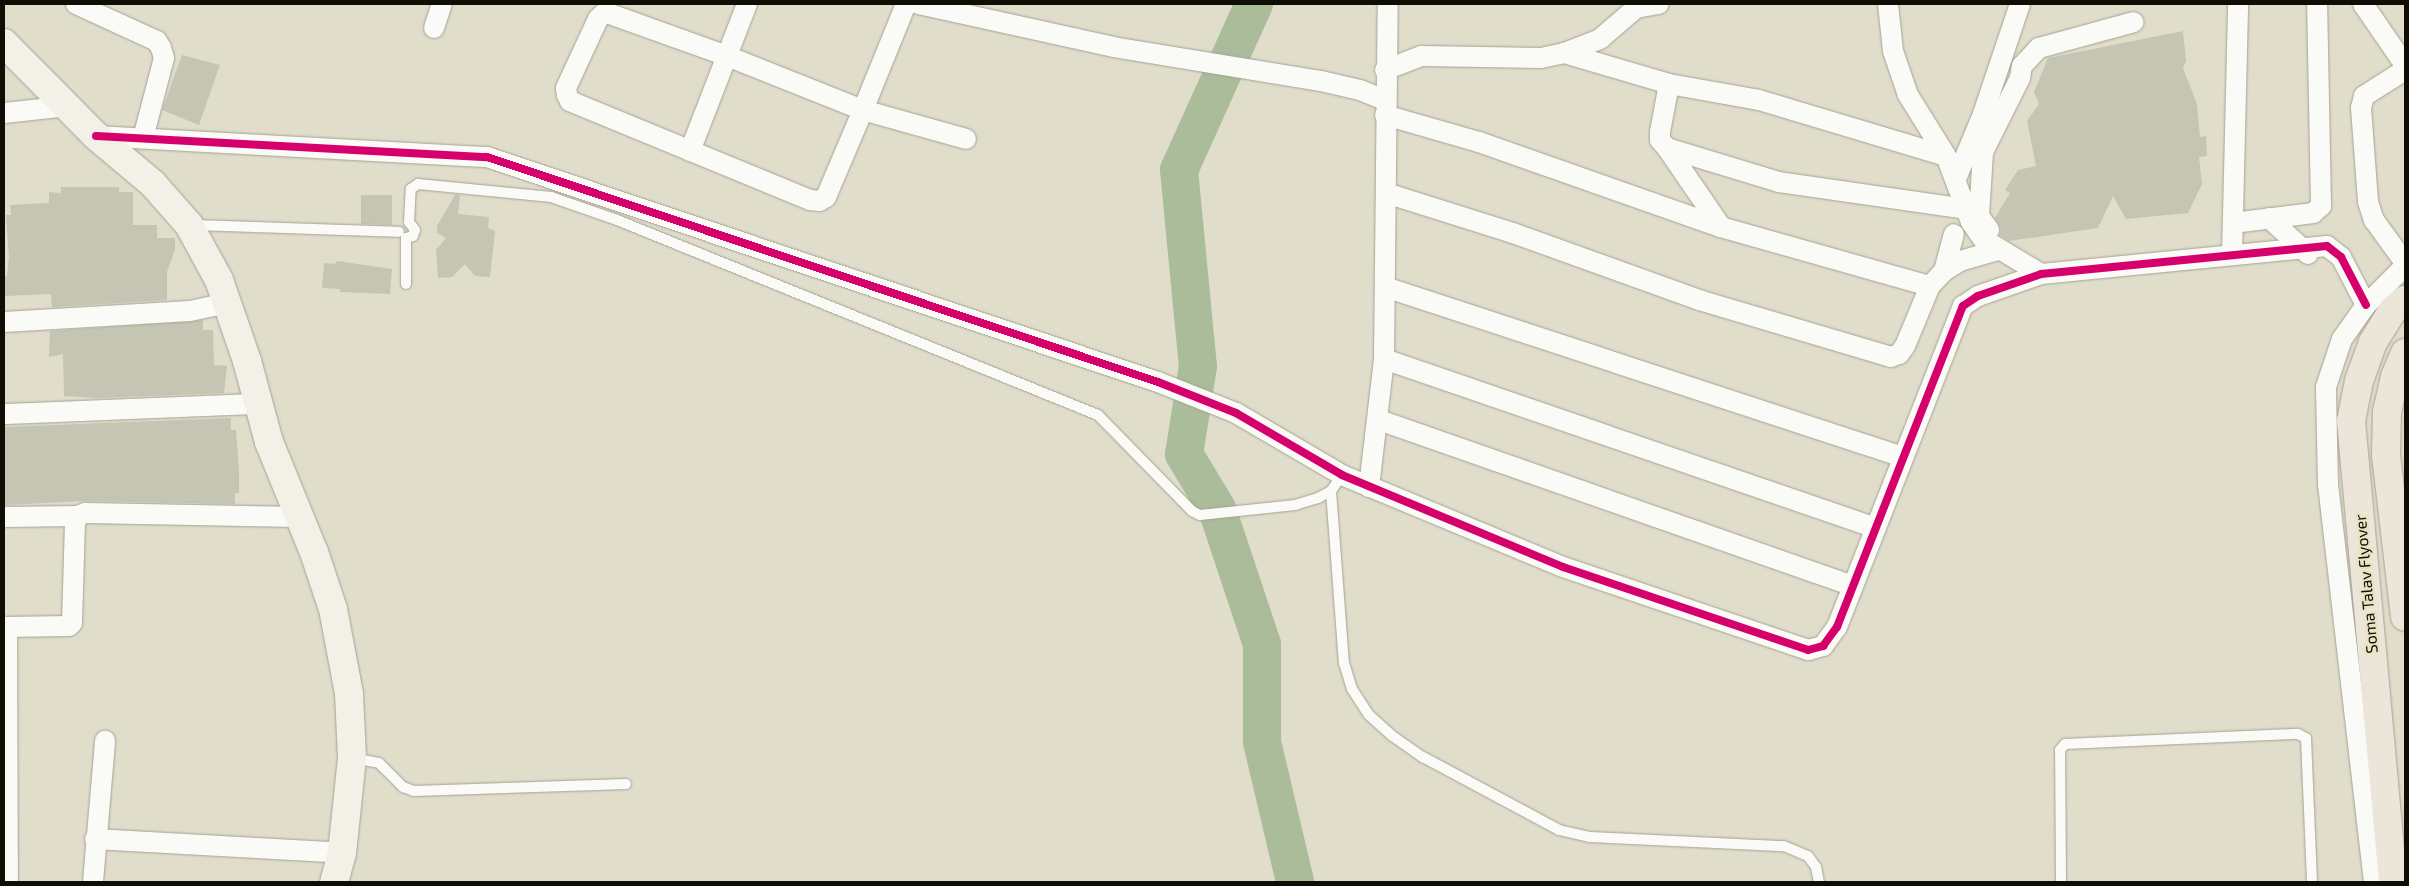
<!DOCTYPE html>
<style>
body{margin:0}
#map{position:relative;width:2409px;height:886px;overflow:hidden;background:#e0ddcb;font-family:"Exo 2",sans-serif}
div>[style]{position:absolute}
.river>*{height:38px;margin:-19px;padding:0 19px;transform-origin:19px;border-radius:19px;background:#aabc99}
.building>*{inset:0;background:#c5c5b4}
.roads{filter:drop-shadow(0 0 1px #a5a295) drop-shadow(0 0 1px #a5a295)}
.lane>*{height:10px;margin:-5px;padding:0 5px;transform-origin:5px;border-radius:5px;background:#fafaf7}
.street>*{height:20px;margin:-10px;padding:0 10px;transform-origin:10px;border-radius:10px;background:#fafaf7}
.secondary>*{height:28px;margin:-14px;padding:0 14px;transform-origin:14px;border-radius:14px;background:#f3f0e8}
.primary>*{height:28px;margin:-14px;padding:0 14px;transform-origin:14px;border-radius:14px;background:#ebe6d9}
.cycleway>*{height:8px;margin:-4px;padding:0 4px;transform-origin:4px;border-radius:4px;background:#d6006c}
span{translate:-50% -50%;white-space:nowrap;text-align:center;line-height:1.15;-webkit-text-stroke:4.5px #e9e3c2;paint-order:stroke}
.street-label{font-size:16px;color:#100e04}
.frame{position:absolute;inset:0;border:5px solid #100e04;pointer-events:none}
</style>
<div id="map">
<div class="river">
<i style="left:1254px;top:4px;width:182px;rotate:114.3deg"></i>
<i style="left:1179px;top:170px;width:197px;rotate:84.5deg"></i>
<i style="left:1198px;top:366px;width:89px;rotate:99deg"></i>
<i style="left:1184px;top:454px;width:64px;rotate:59deg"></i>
<i style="left:1217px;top:509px;width:142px;rotate:71.6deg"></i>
<i style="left:1262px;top:644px;width:98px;rotate:90deg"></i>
<i style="left:1262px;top:742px;width:144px;rotate:76.7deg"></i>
</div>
<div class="building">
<i style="clip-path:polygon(2183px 31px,2186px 61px,2183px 68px,2197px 104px,2200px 137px,2206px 136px,2207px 156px,2199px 157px,2202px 184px,2188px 213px,2126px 219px,2113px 196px,2098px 228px,2009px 241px,2000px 235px,2001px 228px,1995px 218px,2010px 193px,2005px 190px,2018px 170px,2036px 166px,2027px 121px,2039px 104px,2034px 92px,2048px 58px)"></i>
<i style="clip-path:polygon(182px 55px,220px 65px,199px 125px,162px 110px)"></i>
<i style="clip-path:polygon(61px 187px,119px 187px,119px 192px,133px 192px,133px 225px,157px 225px,157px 238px,175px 238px,175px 250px,167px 272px,167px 300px,52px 307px,51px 294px,4px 296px,4px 276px,7px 276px,9px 257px,6px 215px,11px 215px,10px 205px,49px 203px,49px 192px,61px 193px)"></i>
<i style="clip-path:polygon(361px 195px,392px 195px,392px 225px,361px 224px)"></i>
<i style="clip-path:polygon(455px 195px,460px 195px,458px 214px,489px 217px,488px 228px,495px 231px,490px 277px,475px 276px,465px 264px,452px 277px,438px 278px,436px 250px,446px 238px,437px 233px,437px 226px)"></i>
<i style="clip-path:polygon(337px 261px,392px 269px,390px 294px,340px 292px,340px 289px,322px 288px,324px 263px,335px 264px)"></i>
<i style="clip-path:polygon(203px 320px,203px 330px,213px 330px,214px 365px,227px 366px,224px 393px,97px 398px,64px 396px,63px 354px,49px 357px,50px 331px)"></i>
<i style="clip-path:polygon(231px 418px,231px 430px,236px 430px,239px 471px,239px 493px,235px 493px,235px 504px,85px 501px,4px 505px,4px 427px)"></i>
</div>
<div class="roads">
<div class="lane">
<i style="left:409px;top:222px;width:33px;rotate:-87deg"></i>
<i style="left:411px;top:189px;width:9px;rotate:-36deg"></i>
<i style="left:418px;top:184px;width:134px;rotate:5.6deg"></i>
<i style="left:551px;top:197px;width:70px;rotate:19.2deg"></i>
<i style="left:617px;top:220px;width:519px;rotate:22.07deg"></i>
<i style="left:1098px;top:415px;width:134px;rotate:45.6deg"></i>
<i style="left:1192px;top:511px;width:9px;rotate:27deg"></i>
<i style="left:1200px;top:515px;width:96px;rotate:-6deg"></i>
<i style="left:1295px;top:505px;width:24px;rotate:-17deg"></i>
<i style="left:1318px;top:498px;width:15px;rotate:-28deg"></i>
<i style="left:1331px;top:491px;width:19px;rotate:-55deg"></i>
<i style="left:192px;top:225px;width:207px;rotate:1.9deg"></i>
<i style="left:406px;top:238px;width:46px;rotate:90deg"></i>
<i style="left:406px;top:238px;width:7px;rotate:-16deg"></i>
<i style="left:413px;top:236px;width:6px;rotate:-72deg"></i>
<i style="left:415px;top:230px;width:10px;rotate:-127deg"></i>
<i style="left:1331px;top:491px;width:172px;rotate:85.7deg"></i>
<i style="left:1344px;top:663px;width:27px;rotate:73deg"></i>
<i style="left:1352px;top:689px;width:31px;rotate:57deg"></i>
<i style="left:1369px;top:715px;width:30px;rotate:42deg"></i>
<i style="left:1391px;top:735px;width:39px;rotate:35deg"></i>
<i style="left:1423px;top:757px;width:154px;rotate:28.2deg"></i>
<i style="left:1559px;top:830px;width:32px;rotate:13deg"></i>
<i style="left:1590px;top:837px;width:194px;rotate:2.7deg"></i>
<i style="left:1784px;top:846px;width:26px;rotate:23deg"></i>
<i style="left:1808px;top:856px;width:14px;rotate:54deg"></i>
<i style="left:1816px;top:867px;width:15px;rotate:79deg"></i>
<i style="left:353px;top:758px;width:26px;rotate:11deg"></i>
<i style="left:379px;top:763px;width:34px;rotate:45deg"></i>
<i style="left:403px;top:787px;width:12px;rotate:20deg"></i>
<i style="left:414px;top:791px;width:212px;rotate:-1.9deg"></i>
<i style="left:2061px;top:882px;width:132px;rotate:-90.4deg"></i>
<i style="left:2060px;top:750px;width:8px;rotate:-50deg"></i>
<i style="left:2065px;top:744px;width:233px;rotate:-2.5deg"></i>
<i style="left:2298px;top:734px;width:9px;rotate:27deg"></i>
<i style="left:2306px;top:738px;width:144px;rotate:87.6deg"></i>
</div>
<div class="street">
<i style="left:76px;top:4px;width:89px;rotate:24.6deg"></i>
<i style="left:157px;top:41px;width:8px;rotate:60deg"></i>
<i style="left:161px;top:48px;width:10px;rotate:73deg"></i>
<i style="left:164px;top:58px;width:83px;rotate:104.7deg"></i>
<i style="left:906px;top:4px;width:114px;rotate:112.1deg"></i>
<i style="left:863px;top:110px;width:95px;rotate:113deg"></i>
<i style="left:826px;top:197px;width:8px;rotate:150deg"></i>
<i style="left:819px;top:201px;width:9px;rotate:-174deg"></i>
<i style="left:810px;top:200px;width:260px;rotate:-157.6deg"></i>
<i style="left:570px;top:101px;width:7px;rotate:-117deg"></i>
<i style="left:567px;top:95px;width:7px;rotate:-98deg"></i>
<i style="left:566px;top:88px;width:76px;rotate:-65.1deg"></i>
<i style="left:598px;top:19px;width:7px;rotate:-45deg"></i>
<i style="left:603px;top:14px;width:7px"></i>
<i style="left:610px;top:14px;width:124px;rotate:19.7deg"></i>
<i style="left:727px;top:56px;width:146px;rotate:21.7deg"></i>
<i style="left:863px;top:110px;width:107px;rotate:15.7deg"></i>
<i style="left:918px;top:4px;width:200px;rotate:12.4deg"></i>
<i style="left:1113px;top:47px;width:211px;rotate:9.3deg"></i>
<i style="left:1321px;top:81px;width:40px;rotate:13deg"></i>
<i style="left:1360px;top:90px;width:27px;rotate:22deg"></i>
<i style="left:1888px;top:4px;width:47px;rotate:83.9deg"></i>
<i style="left:1893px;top:51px;width:46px;rotate:71.2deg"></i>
<i style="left:1908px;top:95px;width:72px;rotate:58.1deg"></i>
<i style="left:2363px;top:4px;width:74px;rotate:55.5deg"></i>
<i style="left:434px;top:28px;width:25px;rotate:-72deg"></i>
<i style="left:1564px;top:53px;width:109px;rotate:16.4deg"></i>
<i style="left:1669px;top:84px;width:91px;rotate:10.1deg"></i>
<i style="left:1759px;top:100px;width:195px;rotate:16.7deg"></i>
<i style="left:1946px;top:156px;width:71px;rotate:69.3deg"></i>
<i style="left:1971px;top:222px;width:21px;rotate:55deg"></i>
<i style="left:1983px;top:239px;width:68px;rotate:31.1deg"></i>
<i style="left:1385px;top:70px;width:40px;rotate:-21deg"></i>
<i style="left:1422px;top:56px;width:119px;rotate:1deg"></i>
<i style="left:1541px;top:58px;width:24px;rotate:-12deg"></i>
<i style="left:1564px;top:53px;width:39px;rotate:-21deg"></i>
<i style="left:1600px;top:39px;width:48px;rotate:-40.7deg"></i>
<i style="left:1636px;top:8px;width:23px;rotate:-10deg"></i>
<i style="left:2405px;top:70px;width:49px;rotate:147.6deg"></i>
<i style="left:2364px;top:96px;width:12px;rotate:104deg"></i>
<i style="left:2361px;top:108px;width:94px;rotate:85.7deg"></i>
<i style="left:2368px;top:202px;width:19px;rotate:72deg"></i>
<i style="left:2374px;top:220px;width:53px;rotate:54.2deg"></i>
<i style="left:1669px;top:84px;width:49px;rotate:100.6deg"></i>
<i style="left:1660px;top:132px;width:8px;rotate:90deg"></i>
<i style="left:1660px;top:140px;width:11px;rotate:49deg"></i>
<i style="left:1667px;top:148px;width:117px;rotate:16.9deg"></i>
<i style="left:1779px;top:182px;width:189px;rotate:8.2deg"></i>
<i style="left:4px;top:113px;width:64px;rotate:-6.2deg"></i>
<i style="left:1385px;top:115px;width:98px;rotate:16deg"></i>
<i style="left:1479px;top:142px;width:256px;rotate:19.4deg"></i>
<i style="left:1721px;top:227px;width:217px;rotate:15.8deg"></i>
<i style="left:96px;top:136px;width:392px;rotate:3.1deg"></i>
<i style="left:487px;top:157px;width:708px;rotate:18.54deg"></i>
<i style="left:1158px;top:382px;width:84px;rotate:21.7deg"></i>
<i style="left:1236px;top:413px;width:123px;rotate:30.3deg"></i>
<i style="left:1342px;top:475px;width:239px;rotate:22.6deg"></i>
<i style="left:1563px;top:567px;width:259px;rotate:18.7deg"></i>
<i style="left:1808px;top:650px;width:16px;rotate:-15deg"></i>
<i style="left:1823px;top:646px;width:24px;rotate:-54deg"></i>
<i style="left:1837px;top:627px;width:345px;rotate:-68.6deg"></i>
<i style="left:1963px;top:306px;width:18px;rotate:-34deg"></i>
<i style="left:1978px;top:296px;width:67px;rotate:-19.2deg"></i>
<i style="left:2041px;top:274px;width:287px;rotate:-5.6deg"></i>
<i style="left:2327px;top:246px;width:18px;rotate:38deg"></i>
<i style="left:2341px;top:257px;width:54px;rotate:62.5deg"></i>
<i style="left:1667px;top:148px;width:96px;rotate:55.6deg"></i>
<i style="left:690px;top:151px;width:158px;rotate:-68.8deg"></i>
<i style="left:1956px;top:179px;width:70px;rotate:-67.4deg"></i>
<i style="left:1983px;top:114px;width:116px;rotate:-71.4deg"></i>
<i style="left:1386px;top:193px;width:133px;rotate:17.5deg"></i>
<i style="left:1513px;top:233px;width:198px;rotate:19.8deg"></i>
<i style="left:1699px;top:300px;width:200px;rotate:16.5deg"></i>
<i style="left:1891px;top:357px;width:9px;rotate:-21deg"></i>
<i style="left:1899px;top:354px;width:10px;rotate:-53deg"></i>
<i style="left:1905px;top:346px;width:65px;rotate:-67.4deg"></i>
<i style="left:1930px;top:286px;width:21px;rotate:-47deg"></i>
<i style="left:1944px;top:271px;width:19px;rotate:-32deg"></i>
<i style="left:1960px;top:261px;width:40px;rotate:-16deg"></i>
<i style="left:2269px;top:218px;width:53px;rotate:42.7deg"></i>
<i style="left:2233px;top:223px;width:81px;rotate:-7.1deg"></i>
<i style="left:2313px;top:213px;width:11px;rotate:-41deg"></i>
<i style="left:2321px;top:206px;width:202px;rotate:-91.1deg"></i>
<i style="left:1989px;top:230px;width:17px;rotate:-126deg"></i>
<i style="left:1979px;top:216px;width:64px;rotate:-86.4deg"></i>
<i style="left:1983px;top:152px;width:83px;rotate:-63.4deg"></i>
<i style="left:2020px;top:78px;width:12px;rotate:-81deg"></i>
<i style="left:2022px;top:66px;width:25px;rotate:-47deg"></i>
<i style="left:2039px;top:48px;width:98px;rotate:-15.3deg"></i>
<i style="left:2232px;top:255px;width:251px;rotate:-88.6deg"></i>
<i style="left:1944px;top:271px;width:38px;rotate:-75deg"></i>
<i style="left:1385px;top:287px;width:545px;rotate:18.17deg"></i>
<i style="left:4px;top:322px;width:186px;rotate:-3.4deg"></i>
<i style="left:190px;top:311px;width:38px;rotate:-12deg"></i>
<i style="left:1384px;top:359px;width:520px;rotate:18.96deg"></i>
<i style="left:4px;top:414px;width:253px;rotate:-2.3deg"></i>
<i style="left:1379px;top:420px;width:502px;rotate:19.3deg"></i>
<i style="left:1369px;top:487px;width:129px;rotate:-83.3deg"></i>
<i style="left:1384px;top:359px;width:355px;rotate:-89.4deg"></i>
<i style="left:4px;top:517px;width:74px;rotate:-0.8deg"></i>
<i style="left:4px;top:627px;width:65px;rotate:-0.9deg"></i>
<i style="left:69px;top:626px;width:4px;rotate:-45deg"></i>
<i style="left:72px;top:623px;width:100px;rotate:-88.3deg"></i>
<i style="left:75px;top:523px;width:8px;rotate:-67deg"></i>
<i style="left:78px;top:516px;width:8px;rotate:-23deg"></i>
<i style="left:85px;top:513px;width:215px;rotate:1.1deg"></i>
<i style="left:7px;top:627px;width:255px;rotate:89.8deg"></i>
<i style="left:95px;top:839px;width:247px;rotate:3.2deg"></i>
<i style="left:93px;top:882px;width:142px;rotate:-85.1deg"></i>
<i style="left:2374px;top:882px;width:400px;rotate:-96.6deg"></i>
<i style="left:2328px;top:485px;width:98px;rotate:-91.2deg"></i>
<i style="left:2326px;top:387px;width:51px;rotate:-71.6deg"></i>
<i style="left:2342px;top:339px;width:42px;rotate:-54.8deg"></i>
<i style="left:2366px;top:305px;width:55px;rotate:-45deg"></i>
</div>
<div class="secondary">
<i style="left:4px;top:43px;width:131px;rotate:45.3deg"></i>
<i style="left:96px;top:136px;width:75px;rotate:40.1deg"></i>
<i style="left:153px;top:184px;width:55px;rotate:48.7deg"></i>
<i style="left:189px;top:225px;width:63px;rotate:61.4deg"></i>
<i style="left:219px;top:280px;width:86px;rotate:70.9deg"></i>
<i style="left:247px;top:361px;width:84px;rotate:74.8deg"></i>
<i style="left:269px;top:442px;width:119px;rotate:67.8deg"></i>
<i style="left:314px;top:552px;width:60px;rotate:71.6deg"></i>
<i style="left:333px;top:609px;width:86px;rotate:79.3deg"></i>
<i style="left:349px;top:694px;width:64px;rotate:87.3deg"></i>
<i style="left:352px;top:758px;width:96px;rotate:96deg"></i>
<i style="left:342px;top:853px;width:30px;rotate:105deg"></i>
</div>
<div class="primary">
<i style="left:2405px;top:353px;width:26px;rotate:113deg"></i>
<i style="left:2395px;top:377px;width:35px;rotate:103deg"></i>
<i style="left:2387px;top:411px;width:44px;rotate:91.3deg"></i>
<i style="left:2386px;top:455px;width:163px;rotate:83.3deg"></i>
<i style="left:2393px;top:882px;width:463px;rotate:-95.2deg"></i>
<i style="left:2351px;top:421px;width:41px;rotate:-78.7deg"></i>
<i style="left:2359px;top:381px;width:41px;rotate:-70.3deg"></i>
<i style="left:2373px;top:342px;width:38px;rotate:-58deg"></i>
<i style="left:2393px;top:310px;width:16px;rotate:-40deg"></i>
</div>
</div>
<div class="cycleway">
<i style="left:96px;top:136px;width:392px;rotate:3.1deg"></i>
<i style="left:487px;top:157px;width:708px;rotate:18.54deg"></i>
<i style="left:1158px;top:382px;width:84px;rotate:21.7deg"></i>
<i style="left:1236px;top:413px;width:123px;rotate:30.3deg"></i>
<i style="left:1342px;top:475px;width:239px;rotate:22.6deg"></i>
<i style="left:1563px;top:567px;width:259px;rotate:18.7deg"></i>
<i style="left:1808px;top:650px;width:16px;rotate:-15deg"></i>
<i style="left:1823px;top:646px;width:24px;rotate:-54deg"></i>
<i style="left:1837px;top:627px;width:345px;rotate:-68.6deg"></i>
<i style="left:1963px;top:306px;width:18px;rotate:-34deg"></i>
<i style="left:1978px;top:296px;width:67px;rotate:-19.2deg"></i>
<i style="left:2041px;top:274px;width:287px;rotate:-5.6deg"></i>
<i style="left:2327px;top:246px;width:18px;rotate:38deg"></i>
<i style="left:2341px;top:257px;width:54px;rotate:62.5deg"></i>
</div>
<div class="street-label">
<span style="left:2366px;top:584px;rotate:-95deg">Soma Talav Flyover</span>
</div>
<div class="frame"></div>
</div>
